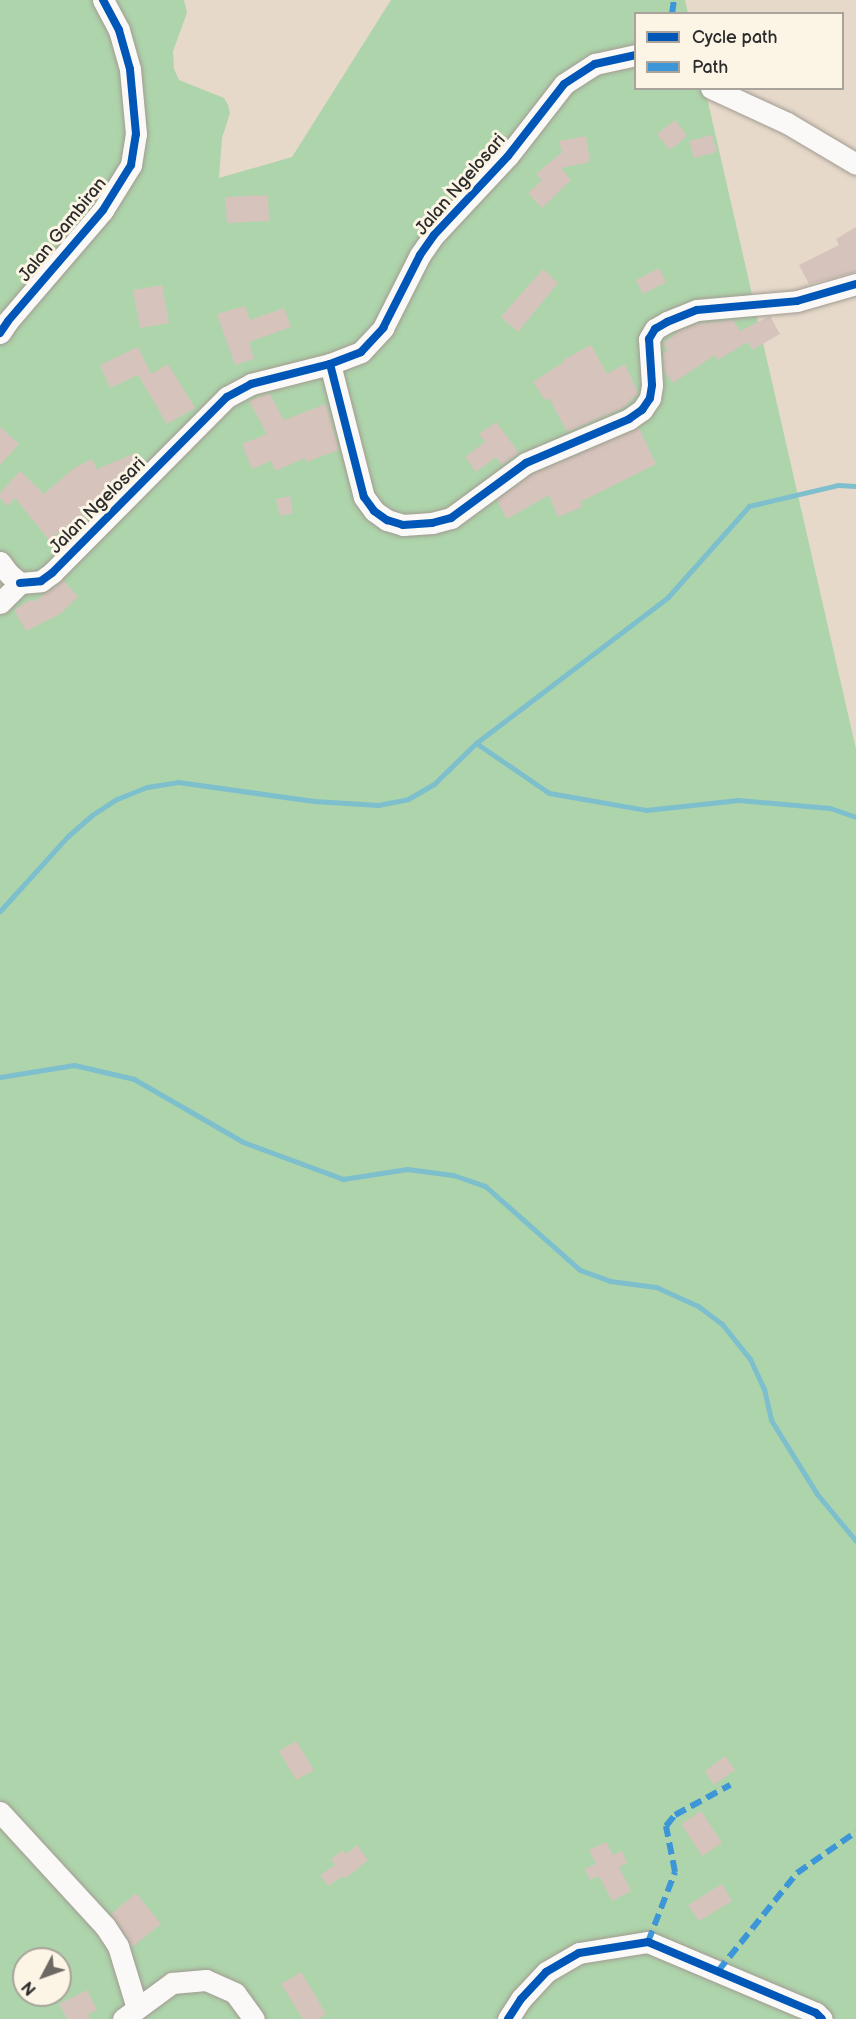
<!DOCTYPE html>
<style>
body{margin:0}
#map{position:relative;width:856px;height:2019px;overflow:hidden;background:#e6d9ca;font-family:"Balsamiq Sans",sans-serif}
div>[style]{position:absolute}
.green>*{inset:0;background:#add4ab}
.stream>*{height:5px;margin:-2.5px;padding:0 2.5px;transform-origin:2.5px;border-radius:2.5px;background:#7ebfce}
.building>*{inset:0;background:#d6c4bc}
.roads{filter:drop-shadow(0 0 2px #a29b92) drop-shadow(0 0 2px #a29b92)}
.minor>*{height:21px;margin:-10.5px;padding:0 10.5px;transform-origin:10.5px;border-radius:10.5px;background:#fbf9f7}
.quiet>*{height:6px;margin-top:-3px;transform-origin:0;background:repeating-linear-gradient(90deg,#3c96d7 0 12px,transparent 0 18px)}
.cycleway>*{height:8px;margin:-4px;padding:0 4px;transform-origin:4px;border-radius:4px;background:#0057b8}
span{translate:-50% -50%;white-space:nowrap;text-align:center;line-height:1.15;-webkit-text-stroke:6px #fcf5e5;paint-order:stroke}
.street-label{font-size:18px;color:#2b2b2b}
.legend{position:absolute;left:634px;top:12px;width:210px;height:78px;box-sizing:border-box;background:#fcf5e5;border:2px solid #a8a49b;margin:0;padding:8px 10px;list-style:none;font-size:18px;color:#2b2b2b}
.legend li{display:flex;align-items:center;gap:12px;height:30px}
.legend b{width:30px;border:2px solid #a8a49b}
.north{position:absolute;left:12px;top:1947px;width:60px;height:60px;box-sizing:border-box;background:#fcf5e5;border:2px solid #a8a49b;border-radius:50%;rotate:229deg;font-size:16px;font-weight:700;line-height:24px;text-align:center;color:#2b2b2b}
.north::after{content:'';display:block;margin:auto;width:21px;height:27px;background:#6c6863;clip-path:polygon(50% 0,100% 100%,50% 72%,0 100%)}
</style>
<div id="map">
<div class="green">
<i style="clip-path:polygon(evenodd,0 0,184px 0,187px 13px,173px 51px,174px 69px,179px 80px,224px 98px,228px 105px,230px 113px,222px 138px,219px 178px,292px 157px,391px 0,685px 0,688px 13px,636px 14px,636px 88px,705px 89px,856px 749px,856px 2019px,0 2019px,0 0,24px 1959px,60px 1959px,60px 1995px,24px 1995px,24px 1959px)"></i>
</div>
<div class="stream">
<i style="left:476px;top:743px;width:88px;rotate:34.4deg"></i>
<i style="left:549px;top:793px;width:98px;rotate:9.9deg"></i>
<i style="left:646px;top:810px;width:93px;rotate:-6.2deg"></i>
<i style="left:738px;top:800px;width:92px;rotate:5deg"></i>
<i style="left:830px;top:808px;width:28px;rotate:19deg"></i>
<i style="left:0;top:911px;width:101px;rotate:-47.8deg"></i>
<i style="left:68px;top:836px;width:32px;rotate:-41deg"></i>
<i style="left:92px;top:815px;width:30px;rotate:-33deg"></i>
<i style="left:117px;top:799px;width:32px;rotate:-22deg"></i>
<i style="left:147px;top:787px;width:31px;rotate:-9deg"></i>
<i style="left:178px;top:782px;width:137px;rotate:8deg"></i>
<i style="left:314px;top:801px;width:64px;rotate:3.6deg"></i>
<i style="left:378px;top:805px;width:31px;rotate:-11deg"></i>
<i style="left:408px;top:799px;width:30px;rotate:-30deg"></i>
<i style="left:434px;top:784px;width:59px;rotate:-44.3deg"></i>
<i style="left:476px;top:743px;width:241px;rotate:-37.2deg"></i>
<i style="left:668px;top:597px;width:122px;rotate:-48.3deg"></i>
<i style="left:749px;top:506px;width:91px;rotate:-13.3deg"></i>
<i style="left:838px;top:485px;width:18px;rotate:3deg"></i>
<i style="left:0;top:1077px;width:75px;rotate:-9.2deg"></i>
<i style="left:74px;top:1065px;width:62px;rotate:13.1deg"></i>
<i style="left:134px;top:1079px;width:126px;rotate:30deg"></i>
<i style="left:243px;top:1142px;width:107px;rotate:20.3deg"></i>
<i style="left:343px;top:1179px;width:65px;rotate:-8.9deg"></i>
<i style="left:407px;top:1169px;width:46px;rotate:7.4deg"></i>
<i style="left:453px;top:1175px;width:34px;rotate:19deg"></i>
<i style="left:485px;top:1186px;width:127px;rotate:41.5deg"></i>
<i style="left:580px;top:1270px;width:32px;rotate:20deg"></i>
<i style="left:610px;top:1281px;width:46px;rotate:7.4deg"></i>
<i style="left:656px;top:1287px;width:46px;rotate:24.3deg"></i>
<i style="left:698px;top:1306px;width:30px;rotate:37deg"></i>
<i style="left:722px;top:1324px;width:45px;rotate:51.3deg"></i>
<i style="left:750px;top:1359px;width:33px;rotate:65deg"></i>
<i style="left:764px;top:1389px;width:32px;rotate:77deg"></i>
<i style="left:771px;top:1420px;width:87px;rotate:58.1deg"></i>
<i style="left:817px;top:1494px;width:61px;rotate:50.3deg"></i>
</div>
<div class="building">
<i style="clip-path:polygon(675px 120px,687px 136px,670px 150px,657px 134px)"></i>
<i style="clip-path:polygon(712px 135px,717px 152px,694px 158px,689px 141px)"></i>
<i style="clip-path:polygon(586px 136px,590px 162px,561px 168px,571px 180px,542px 208px,528px 193px,542px 180px,536px 174px,562px 152px,559px 141px)"></i>
<i style="clip-path:polygon(268px 195px,269px 221px,227px 223px,225px 197px)"></i>
<i style="clip-path:polygon(856px 227px,856px 272px,809px 284px,799px 265px,839px 245px,836px 239px)"></i>
<i style="clip-path:polygon(659px 268px,666px 282px,643px 294px,636px 280px)"></i>
<i style="clip-path:polygon(543px 269px,558px 283px,518px 332px,501px 317px)"></i>
<i style="clip-path:polygon(162px 285px,169px 323px,140px 328px,133px 290px)"></i>
<i style="clip-path:polygon(245px 306px,250px 320px,284px 308px,291px 327px,249px 342px,254px 359px,235px 365px,217px 314px)"></i>
<i style="clip-path:polygon(770px 316px,780px 334px,752px 350px,748px 342px,718px 360px,715px 355px,673px 383px,664px 371px,663px 354px,668px 350px,663px 344px,680px 330px,700px 323px,733px 320px,740px 331px)"></i>
<i style="clip-path:polygon(591px 345px,607px 374px,625px 364px,638px 393px,623px 408px,567px 432px,549px 398px,545px 400px,533px 382px,564px 362px,563px 360px)"></i>
<i style="clip-path:polygon(138px 347px,151px 374px,168px 364px,195px 408px,167px 424px,138px 375px,110px 388px,100px 365px)"></i>
<i style="clip-path:polygon(269px 393px,284px 420px,326px 404px,339px 450px,306px 462px,305px 458px,275px 471px,271px 461px,252px 469px,242px 444px,267px 434px,249px 401px)"></i>
<i style="clip-path:polygon(496px 422px,519px 453px,502px 465px,496px 457px,476px 472px,465px 457px,485px 442px,479px 434px)"></i>
<i style="clip-path:polygon(0 427px,19px 444px,0 465px)"></i>
<i style="clip-path:polygon(639px 428px,656px 464px,580px 502px,582px 507px,558px 517px,549px 495px,507px 519px,497px 500px,532px 474px)"></i>
<i style="clip-path:polygon(133px 454px,139px 467px,114px 493px,79px 511px,87px 520px,74px 533px,68px 525px,49px 540px,15px 498px,8px 506px,0 498px,0 493px,20px 471px,44px 494px,74px 468px,92px 459px,97px 469px)"></i>
<i style="clip-path:polygon(290px 496px,293px 513px,280px 516px,276px 499px)"></i>
<i style="clip-path:polygon(63px 580px,78px 597px,60px 614px,26px 631px,14px 610px,32px 599px,34px 602px)"></i>
<i style="clip-path:polygon(296px 1741px,314px 1770px,296px 1780px,279px 1751px)"></i>
<i style="clip-path:polygon(725px 1756px,735px 1770px,714px 1785px,705px 1771px)"></i>
<i style="clip-path:polygon(701px 1811px,722px 1843px,702px 1856px,681px 1824px)"></i>
<i style="clip-path:polygon(606px 1842px,613px 1855px,622px 1851px,627px 1863px,619px 1867px,631px 1891px,612px 1901px,599px 1876px,590px 1880px,585px 1869px,596px 1864px,589px 1850px)"></i>
<i style="clip-path:polygon(357px 1845px,368px 1860px,345px 1879px,343px 1876px,328px 1886px,320px 1875px,335px 1865px,331px 1859px,343px 1850px,346px 1854px)"></i>
<i style="clip-path:polygon(722px 1884px,732px 1901px,699px 1921px,688px 1905px)"></i>
<i style="clip-path:polygon(136px 1893px,161px 1924px,132px 1947px,111px 1914px)"></i>
<i style="clip-path:polygon(301px 1972px,326px 2014px,319px 2019px,303px 2019px,281px 1984px)"></i>
<i style="clip-path:polygon(87px 1990px,97px 2010px,88px 2014px,90px 2019px,67px 2019px,59px 2004px)"></i>
</div>
<div class="roads">
<div class="minor">
<i style="left:711px;top:88px;width:84px;rotate:24.7deg"></i>
<i style="left:787px;top:123px;width:80px;rotate:30.7deg"></i>
<i style="left:0;top:333px;width:14px;rotate:-56deg"></i>
<i style="left:8px;top:321px;width:146px;rotate:-49.4deg"></i>
<i style="left:103px;top:210px;width:53px;rotate:-58.1deg"></i>
<i style="left:131px;top:165px;width:31px;rotate:-81deg"></i>
<i style="left:136px;top:134px;width:65px;rotate:-95.3deg"></i>
<i style="left:130px;top:69px;width:41px;rotate:-105.8deg"></i>
<i style="left:119px;top:30px;width:34px;rotate:-118deg"></i>
<i style="left:330px;top:364px;width:137px;rotate:75.7deg"></i>
<i style="left:364px;top:497px;width:17px;rotate:54deg"></i>
<i style="left:374px;top:511px;width:16px;rotate:35deg"></i>
<i style="left:387px;top:520px;width:17px;rotate:17deg"></i>
<i style="left:403px;top:525px;width:29px;rotate:-4deg"></i>
<i style="left:432px;top:523px;width:20px;rotate:-15deg"></i>
<i style="left:451px;top:518px;width:93px;rotate:-36.3deg"></i>
<i style="left:526px;top:463px;width:112px;rotate:-23.1deg"></i>
<i style="left:629px;top:419px;width:16px;rotate:-35deg"></i>
<i style="left:642px;top:410px;width:14px;rotate:-56deg"></i>
<i style="left:650px;top:398px;width:13px;rotate:-81deg"></i>
<i style="left:652px;top:385px;width:46px;rotate:-93.7deg"></i>
<i style="left:649px;top:339px;width:12px;rotate:-59deg"></i>
<i style="left:655px;top:329px;width:14px;rotate:-30deg"></i>
<i style="left:667px;top:322px;width:32px;rotate:-22deg"></i>
<i style="left:697px;top:310px;width:100px;rotate:-5.1deg"></i>
<i style="left:797px;top:301px;width:61px;rotate:-16.1deg"></i>
<i style="left:0;top:562px;width:15px;rotate:53deg"></i>
<i style="left:9px;top:574px;width:14px;rotate:39deg"></i>
<i style="left:20px;top:583px;width:21px;rotate:-5deg"></i>
<i style="left:41px;top:581px;width:14px;rotate:-36deg"></i>
<i style="left:52px;top:573px;width:248px;rotate:-45.2deg"></i>
<i style="left:227px;top:397px;width:27px;rotate:-28deg"></i>
<i style="left:251px;top:384px;width:81px;rotate:-14.2deg"></i>
<i style="left:330px;top:364px;width:33px;rotate:-21deg"></i>
<i style="left:361px;top:352px;width:33px;rotate:-47deg"></i>
<i style="left:383px;top:328px;width:82px;rotate:-63.1deg"></i>
<i style="left:420px;top:255px;width:24px;rotate:-55deg"></i>
<i style="left:434px;top:235px;width:108px;rotate:-46.9deg"></i>
<i style="left:508px;top:156px;width:91px;rotate:-52.1deg"></i>
<i style="left:564px;top:84px;width:37px;rotate:-33deg"></i>
<i style="left:595px;top:64px;width:42px;rotate:-12.4deg"></i>
<i style="left:0;top:603px;width:28px;rotate:-45deg"></i>
<i style="left:0;top:1812px;width:155px;rotate:47.4deg"></i>
<i style="left:105px;top:1926px;width:24px;rotate:57deg"></i>
<i style="left:118px;top:1946px;width:65px;rotate:73deg"></i>
<i style="left:123px;top:2019px;width:61px;rotate:-36.3deg"></i>
<i style="left:172px;top:1983px;width:34px;rotate:-5deg"></i>
<i style="left:206px;top:1980px;width:32px;rotate:24deg"></i>
<i style="left:235px;top:1993px;width:32px;rotate:54deg"></i>
<i style="left:508px;top:2019px;width:24px;rotate:-57deg"></i>
<i style="left:521px;top:1999px;width:37px;rotate:-47deg"></i>
<i style="left:546px;top:1972px;width:38px;rotate:-30deg"></i>
<i style="left:579px;top:1953px;width:70px;rotate:-9.1deg"></i>
<i style="left:648px;top:1942px;width:182px;rotate:22.9deg"></i>
<i style="left:816px;top:2013px;width:8px;rotate:45deg"></i>
</div>
</div>
<div class="quiet">
<i style="left:672px;top:14px;width:14px;rotate:-82deg"></i>
<i style="left:648px;top:1942px;width:75px;rotate:-68.9deg"></i>
<i style="left:675px;top:1872px;width:47px;rotate:-101.1deg"></i>
<i style="left:666px;top:1826px;width:14px;rotate:-51deg"></i>
<i style="left:675px;top:1815px;width:63px;rotate:-28.6deg"></i>
<i style="left:718px;top:1971px;width:126px;rotate:-51.1deg"></i>
<i style="left:797px;top:1873px;width:72px;rotate:-34.8deg"></i>
</div>
<div class="cycleway">
<i style="left:0;top:333px;width:14px;rotate:-56deg"></i>
<i style="left:8px;top:321px;width:146px;rotate:-49.4deg"></i>
<i style="left:103px;top:210px;width:53px;rotate:-58.1deg"></i>
<i style="left:131px;top:165px;width:31px;rotate:-81deg"></i>
<i style="left:136px;top:134px;width:65px;rotate:-95.3deg"></i>
<i style="left:130px;top:69px;width:41px;rotate:-105.8deg"></i>
<i style="left:119px;top:30px;width:34px;rotate:-118deg"></i>
<i style="left:330px;top:364px;width:137px;rotate:75.7deg"></i>
<i style="left:364px;top:497px;width:17px;rotate:54deg"></i>
<i style="left:374px;top:511px;width:16px;rotate:35deg"></i>
<i style="left:387px;top:520px;width:17px;rotate:17deg"></i>
<i style="left:403px;top:525px;width:29px;rotate:-4deg"></i>
<i style="left:432px;top:523px;width:20px;rotate:-15deg"></i>
<i style="left:451px;top:518px;width:93px;rotate:-36.3deg"></i>
<i style="left:526px;top:463px;width:112px;rotate:-23.1deg"></i>
<i style="left:629px;top:419px;width:16px;rotate:-35deg"></i>
<i style="left:642px;top:410px;width:14px;rotate:-56deg"></i>
<i style="left:650px;top:398px;width:13px;rotate:-81deg"></i>
<i style="left:652px;top:385px;width:46px;rotate:-93.7deg"></i>
<i style="left:649px;top:339px;width:12px;rotate:-59deg"></i>
<i style="left:655px;top:329px;width:14px;rotate:-30deg"></i>
<i style="left:667px;top:322px;width:32px;rotate:-22deg"></i>
<i style="left:697px;top:310px;width:100px;rotate:-5.1deg"></i>
<i style="left:797px;top:301px;width:61px;rotate:-16.1deg"></i>
<i style="left:20px;top:583px;width:21px;rotate:-5deg"></i>
<i style="left:41px;top:581px;width:14px;rotate:-36deg"></i>
<i style="left:52px;top:573px;width:248px;rotate:-45.2deg"></i>
<i style="left:227px;top:397px;width:27px;rotate:-28deg"></i>
<i style="left:251px;top:384px;width:81px;rotate:-14.2deg"></i>
<i style="left:330px;top:364px;width:33px;rotate:-21deg"></i>
<i style="left:361px;top:352px;width:33px;rotate:-47deg"></i>
<i style="left:383px;top:328px;width:82px;rotate:-63.1deg"></i>
<i style="left:420px;top:255px;width:24px;rotate:-55deg"></i>
<i style="left:434px;top:235px;width:108px;rotate:-46.9deg"></i>
<i style="left:508px;top:156px;width:91px;rotate:-52.1deg"></i>
<i style="left:564px;top:84px;width:37px;rotate:-33deg"></i>
<i style="left:595px;top:64px;width:42px;rotate:-12.4deg"></i>
<i style="left:508px;top:2019px;width:24px;rotate:-57deg"></i>
<i style="left:521px;top:1999px;width:37px;rotate:-47deg"></i>
<i style="left:546px;top:1972px;width:38px;rotate:-30deg"></i>
<i style="left:579px;top:1953px;width:70px;rotate:-9.1deg"></i>
<i style="left:648px;top:1942px;width:182px;rotate:22.9deg"></i>
<i style="left:816px;top:2013px;width:8px;rotate:45deg"></i>
</div>
<div class="street-label">
<span style="left:461px;top:185px;rotate:-49deg">Jalan Ngelosari</span>
<span style="left:63px;top:230px;rotate:-51deg">Jalan Gambiran</span>
<span style="left:98px;top:506px;rotate:-45deg">Jalan Ngelosari</span>
</div>
<ul class="legend">
<li><b style="height:8px;background:#0057b8"></b>Cycle path</li>
<li><b style="height:8px;background:#3c96d7"></b>Path</li>
</ul>
<div class="north">N</div>
</div>
